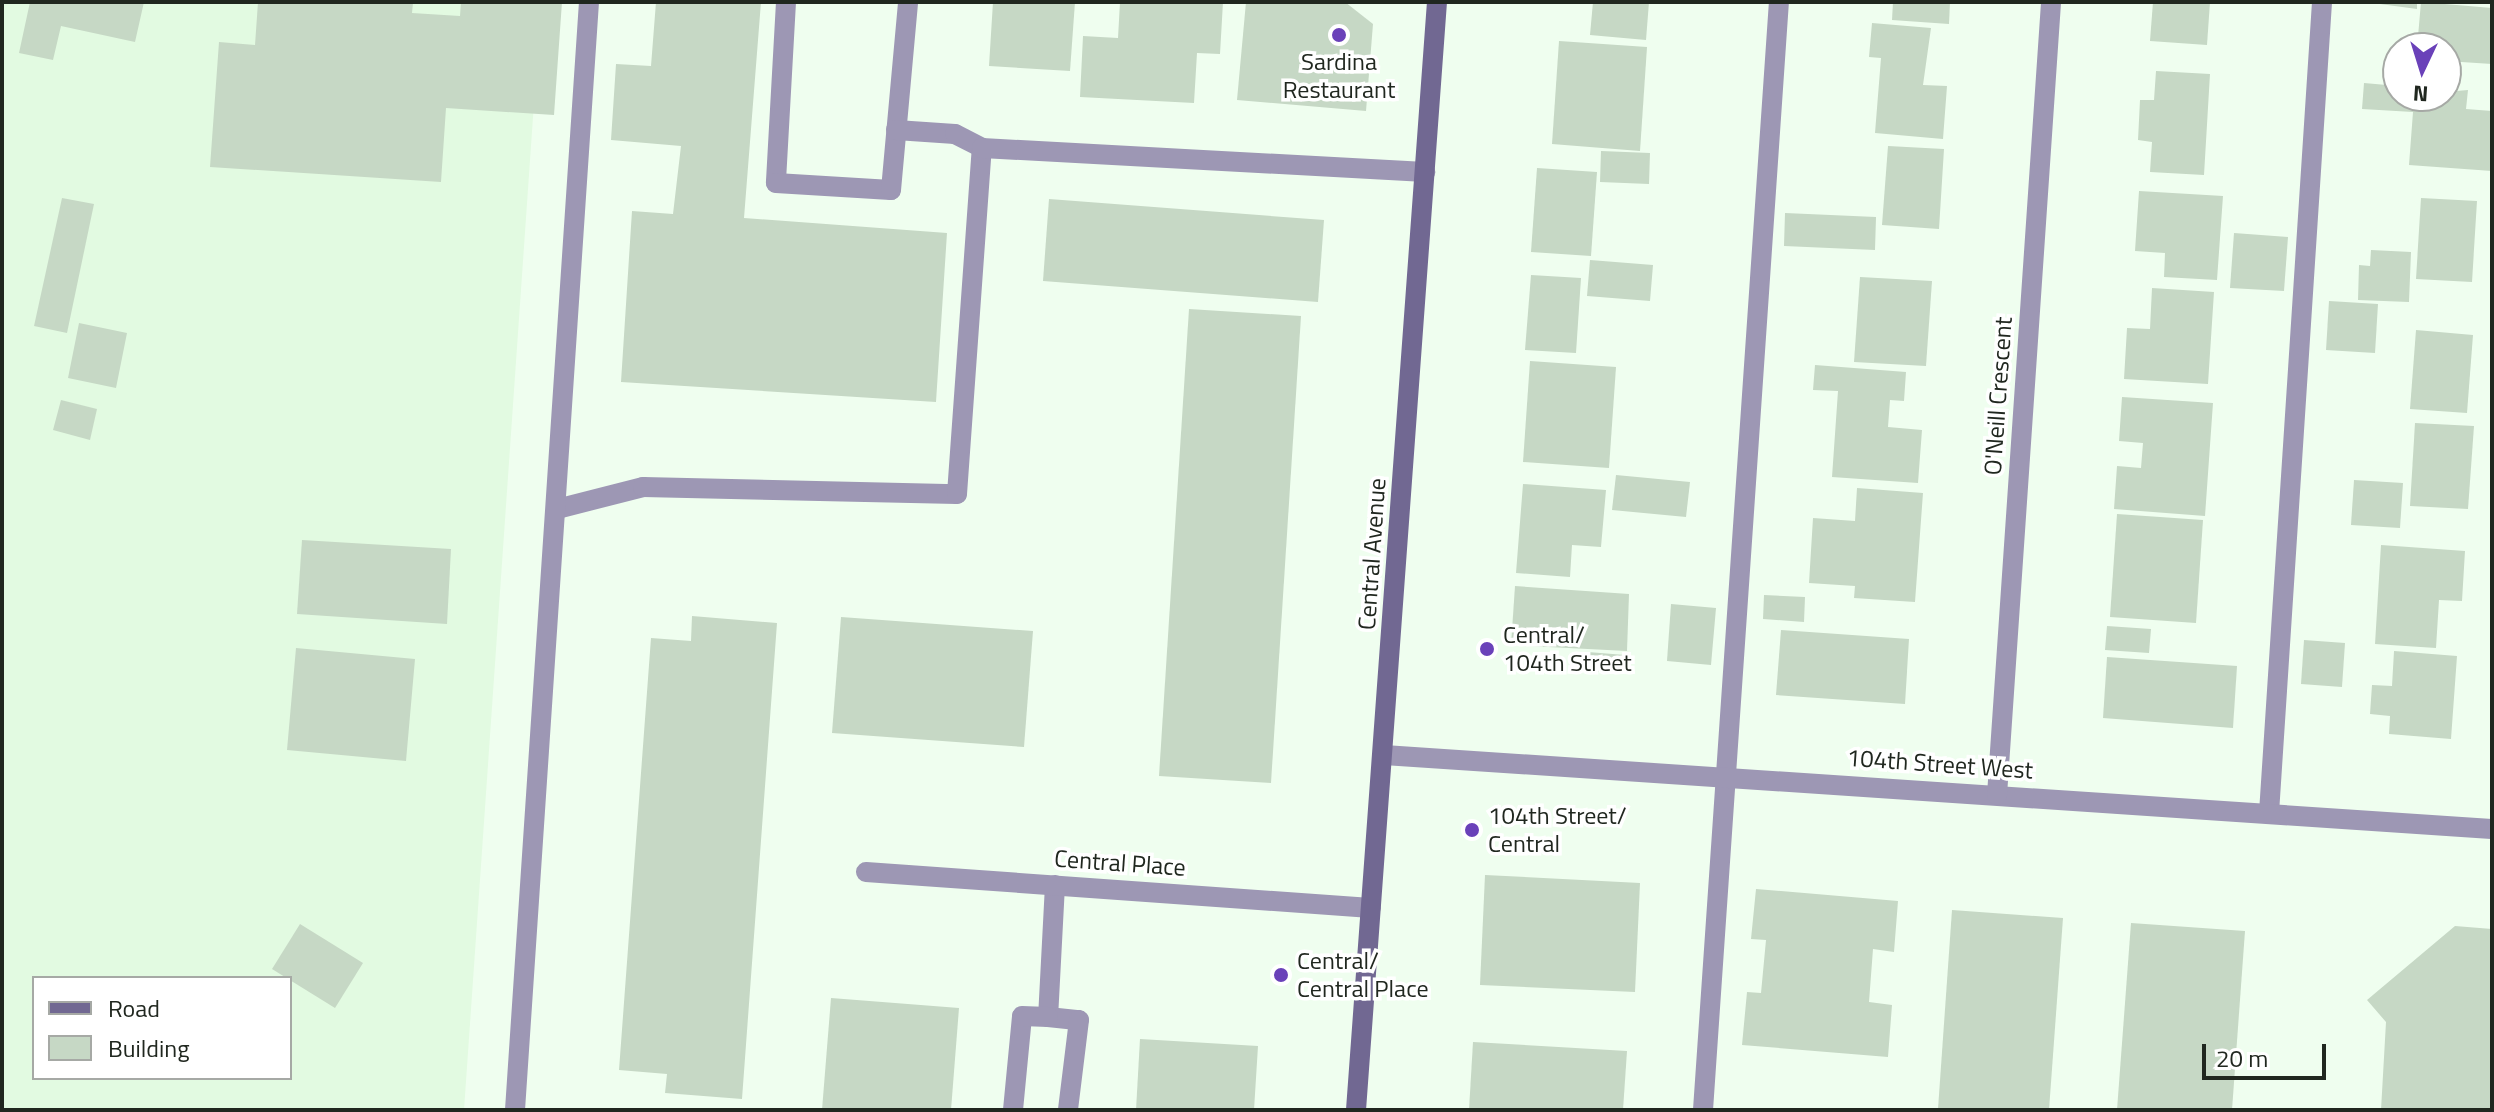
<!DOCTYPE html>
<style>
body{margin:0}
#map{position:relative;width:2494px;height:1112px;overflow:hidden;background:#effeef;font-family:"Titillium Web",sans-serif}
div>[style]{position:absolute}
.built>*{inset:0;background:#e2fae1}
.building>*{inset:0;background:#c6d8c5}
.lane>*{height:20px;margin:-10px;padding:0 10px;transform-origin:10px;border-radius:10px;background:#9d97b4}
.street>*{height:20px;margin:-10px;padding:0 10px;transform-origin:10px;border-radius:10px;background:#9d97b4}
.secondary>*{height:20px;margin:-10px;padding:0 10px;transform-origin:10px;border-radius:10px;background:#716892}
.dots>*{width:22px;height:22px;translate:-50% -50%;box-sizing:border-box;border:4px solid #fff;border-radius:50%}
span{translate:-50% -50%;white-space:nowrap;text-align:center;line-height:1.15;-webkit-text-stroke:7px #fff;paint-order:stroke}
.poi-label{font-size:24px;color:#20271f}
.left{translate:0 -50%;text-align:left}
.street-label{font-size:24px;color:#20271f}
.frame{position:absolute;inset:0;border:4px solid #20271f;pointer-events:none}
.legend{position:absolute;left:32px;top:976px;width:260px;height:104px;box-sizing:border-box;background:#fff;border:2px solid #a6a9a5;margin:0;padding:10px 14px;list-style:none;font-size:24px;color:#20271f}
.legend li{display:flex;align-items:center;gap:16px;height:40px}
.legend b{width:40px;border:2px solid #a6a9a5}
.north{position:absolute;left:2382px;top:32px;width:80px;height:80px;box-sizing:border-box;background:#fff;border:2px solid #a6a9a5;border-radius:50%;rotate:184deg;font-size:22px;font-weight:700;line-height:32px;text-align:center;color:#20271f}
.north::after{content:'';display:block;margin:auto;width:28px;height:36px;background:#6a41b9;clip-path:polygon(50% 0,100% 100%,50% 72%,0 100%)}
.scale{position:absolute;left:2202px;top:1044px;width:124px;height:36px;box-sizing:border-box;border:4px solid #20271f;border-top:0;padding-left:10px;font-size:24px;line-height:28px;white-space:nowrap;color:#20271f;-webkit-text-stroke:6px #fff;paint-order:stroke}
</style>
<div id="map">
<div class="built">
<i style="clip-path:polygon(evenodd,2px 2px,541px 2px,464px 1110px,2px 1110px,2px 2px,34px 978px,290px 978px,290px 1078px,34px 1078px,34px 978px)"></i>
</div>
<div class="building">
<i style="clip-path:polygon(30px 2px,144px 2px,135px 42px,61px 26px,53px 60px,19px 53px)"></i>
<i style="clip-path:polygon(258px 2px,404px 2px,413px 3px,412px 13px,460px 16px,461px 2px,562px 2px,554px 115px,446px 108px,441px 182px,210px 167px,219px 42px,255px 45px)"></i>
<i style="clip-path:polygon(656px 2px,761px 2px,744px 218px,947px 233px,936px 402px,621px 382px,632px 211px,673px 214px,681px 146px,611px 140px,616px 64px,651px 66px)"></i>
<i style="clip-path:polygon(993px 2px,1075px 2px,1070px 71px,989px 66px)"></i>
<i style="clip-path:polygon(1120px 2px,1223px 2px,1220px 54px,1197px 53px,1194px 103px,1080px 97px,1083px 36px,1118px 38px)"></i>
<i style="clip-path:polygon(1246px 2px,1345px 2px,1373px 24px,1366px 111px,1237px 100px)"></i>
<i style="clip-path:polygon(1593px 2px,1649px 2px,1646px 40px,1590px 35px)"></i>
<i style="clip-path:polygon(1893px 2px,1950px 2px,1949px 24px,1892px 20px)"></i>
<i style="clip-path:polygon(2153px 2px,2210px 2px,2207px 45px,2150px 41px)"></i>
<i style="clip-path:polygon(2365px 2px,2417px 2px,2417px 9px)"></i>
<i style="clip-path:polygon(2421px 2px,2492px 8px,2492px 64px,2446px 61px,2446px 48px,2417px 48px)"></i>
<i style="clip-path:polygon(1872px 23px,1931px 28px,1923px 85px,1947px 86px,1943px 139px,1875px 133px,1881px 58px,1869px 57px)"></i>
<i style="clip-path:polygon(1559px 41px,1647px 47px,1640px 151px,1552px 144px)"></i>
<i style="clip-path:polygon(2156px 71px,2210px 74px,2204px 175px,2150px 172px,2152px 142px,2138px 140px,2140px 100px,2154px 100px)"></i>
<i style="clip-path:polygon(2364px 83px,2398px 86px,2398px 96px,2468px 90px,2466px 109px,2492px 111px,2492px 171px,2409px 165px,2413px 112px,2362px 109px)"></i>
<i style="clip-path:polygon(1888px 146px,1944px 149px,1939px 229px,1882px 225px)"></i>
<i style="clip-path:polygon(1601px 151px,1650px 153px,1649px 184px,1600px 182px)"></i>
<i style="clip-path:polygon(1537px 168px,1597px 172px,1591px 256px,1531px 252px)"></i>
<i style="clip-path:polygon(2139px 191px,2223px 196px,2217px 280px,2164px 277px,2165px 253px,2135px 251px)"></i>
<i style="clip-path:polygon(62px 198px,94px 204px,67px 333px,34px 326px)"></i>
<i style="clip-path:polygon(2421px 198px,2477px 201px,2472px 282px,2416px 279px)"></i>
<i style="clip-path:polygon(1049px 199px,1324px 220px,1318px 302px,1043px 281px)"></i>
<i style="clip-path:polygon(1785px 213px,1876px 217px,1875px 250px,1784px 246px)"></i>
<i style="clip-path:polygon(2234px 233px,2288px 237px,2284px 291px,2230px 288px)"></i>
<i style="clip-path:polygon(2371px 250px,2411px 252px,2409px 302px,2358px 300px,2359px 265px,2370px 266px)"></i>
<i style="clip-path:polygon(1590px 260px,1653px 265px,1650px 301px,1587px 296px)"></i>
<i style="clip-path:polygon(1531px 275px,1581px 278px,1576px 353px,1525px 350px)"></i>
<i style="clip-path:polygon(1860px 277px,1932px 281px,1926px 366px,1854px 362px)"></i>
<i style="clip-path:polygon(2152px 288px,2214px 292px,2208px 384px,2124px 379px,2127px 328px,2150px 329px)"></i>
<i style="clip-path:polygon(2329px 301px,2378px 304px,2375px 353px,2326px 350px)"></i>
<i style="clip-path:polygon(1189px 309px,1301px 316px,1271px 783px,1159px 776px)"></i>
<i style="clip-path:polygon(79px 323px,127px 333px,116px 388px,68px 378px)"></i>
<i style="clip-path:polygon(2416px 330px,2473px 335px,2467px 413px,2410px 409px)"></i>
<i style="clip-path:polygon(1530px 361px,1616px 367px,1609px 468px,1523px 462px)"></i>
<i style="clip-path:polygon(1815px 365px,1906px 372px,1904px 401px,1890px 400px,1888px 427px,1922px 430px,1918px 483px,1832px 477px,1838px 391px,1813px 390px)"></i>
<i style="clip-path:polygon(2122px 397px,2213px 403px,2205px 516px,2114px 509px,2117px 466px,2141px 468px,2143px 443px,2119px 441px)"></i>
<i style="clip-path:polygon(61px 400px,97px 409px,90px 440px,53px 430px)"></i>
<i style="clip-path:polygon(2415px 423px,2474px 426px,2468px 509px,2410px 506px)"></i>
<i style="clip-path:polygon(1616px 475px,1690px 482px,1686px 517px,1612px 510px)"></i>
<i style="clip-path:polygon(2354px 480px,2403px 483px,2400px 528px,2351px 525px)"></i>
<i style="clip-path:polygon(1523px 484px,1606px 490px,1601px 547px,1572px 545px,1570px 577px,1516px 573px)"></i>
<i style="clip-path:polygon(1857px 488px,1923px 493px,1915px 602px,1854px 598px,1855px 586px,1809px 583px,1813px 518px,1855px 521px)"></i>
<i style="clip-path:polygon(2117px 514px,2203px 520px,2196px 623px,2110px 617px)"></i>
<i style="clip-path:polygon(302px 540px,451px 549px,447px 624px,297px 614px)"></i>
<i style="clip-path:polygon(2381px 545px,2465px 551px,2462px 601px,2439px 600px,2436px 648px,2375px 644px)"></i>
<i style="clip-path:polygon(1515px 586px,1629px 594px,1627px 651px,1511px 645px)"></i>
<i style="clip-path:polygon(1764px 595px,1805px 597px,1804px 622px,1763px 619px)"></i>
<i style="clip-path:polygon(1671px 604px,1716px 608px,1711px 665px,1667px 661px)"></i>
<i style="clip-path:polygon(692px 616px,777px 623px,742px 1099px,665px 1093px,667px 1074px,619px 1070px,651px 638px,691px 641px)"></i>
<i style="clip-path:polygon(841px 617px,1033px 631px,1024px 747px,832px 733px)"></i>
<i style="clip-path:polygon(2107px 626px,2151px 629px,2149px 653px,2105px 650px)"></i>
<i style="clip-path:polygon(1781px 630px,1909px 639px,1905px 704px,1776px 695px)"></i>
<i style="clip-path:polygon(2304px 640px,2345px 643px,2342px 687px,2301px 684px)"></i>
<i style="clip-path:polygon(296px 648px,415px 659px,406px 761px,287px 750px)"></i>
<i style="clip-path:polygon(2394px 651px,2457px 656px,2451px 739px,2389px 734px,2390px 716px,2370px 714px,2372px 685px,2392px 686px)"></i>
<i style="clip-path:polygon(1588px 652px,1625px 655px,1624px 673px,1587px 671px)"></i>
<i style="clip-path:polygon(2107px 657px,2237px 666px,2233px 728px,2103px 718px)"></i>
<i style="clip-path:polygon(1485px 875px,1640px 883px,1635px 992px,1480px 985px)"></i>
<i style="clip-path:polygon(1756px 889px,1898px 901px,1894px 952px,1873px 949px,1869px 1002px,1892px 1005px,1888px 1057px,1742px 1045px,1747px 992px,1761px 993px,1766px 940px,1751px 939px)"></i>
<i style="clip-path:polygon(1952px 910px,2063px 918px,2049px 1110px,1938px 1109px)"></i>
<i style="clip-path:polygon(2131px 923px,2245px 931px,2232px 1110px,2117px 1110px)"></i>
<i style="clip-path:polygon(300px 924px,363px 963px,335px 1008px,272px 969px)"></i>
<i style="clip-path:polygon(2455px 926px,2492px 929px,2492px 1110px,2381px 1110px,2386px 1022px,2367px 1000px)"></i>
<i style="clip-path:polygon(831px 998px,959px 1008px,951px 1110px,822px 1110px)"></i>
<i style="clip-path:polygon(1140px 1039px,1258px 1046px,1254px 1110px,1136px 1110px)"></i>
<i style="clip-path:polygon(1473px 1042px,1627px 1051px,1623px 1110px,1469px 1110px)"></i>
</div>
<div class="lane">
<i style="left:786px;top:2px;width:181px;rotate:93.2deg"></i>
<i style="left:776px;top:183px;width:115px;rotate:3.5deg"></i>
<i style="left:891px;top:190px;width:189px;rotate:-84.8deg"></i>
<i style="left:896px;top:130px;width:59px;rotate:3.9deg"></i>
<i style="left:955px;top:134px;width:30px;rotate:27deg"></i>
<i style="left:557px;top:509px;width:89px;rotate:-14.3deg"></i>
<i style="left:643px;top:487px;width:314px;rotate:1.3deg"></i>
<i style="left:957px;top:494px;width:347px;rotate:-85.9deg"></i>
<i style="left:982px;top:148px;width:444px;rotate:3.1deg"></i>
<i style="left:2269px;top:813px;width:813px;rotate:-86.26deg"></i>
<i style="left:1055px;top:885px;width:132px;rotate:93deg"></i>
<i style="left:1048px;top:1017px;width:31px;rotate:6deg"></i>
<i style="left:1079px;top:1020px;width:91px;rotate:97deg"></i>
<i style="left:515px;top:1110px;width:1110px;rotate:-86.18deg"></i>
<i style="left:1013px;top:1110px;width:94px;rotate:-84.5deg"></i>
<i style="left:1022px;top:1016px;width:26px;rotate:2deg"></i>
<i style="left:1703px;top:1110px;width:1111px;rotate:-86.08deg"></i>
</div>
<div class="street">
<i style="left:1384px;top:755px;width:1110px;rotate:3.82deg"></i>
<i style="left:1997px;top:795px;width:795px;rotate:-86.1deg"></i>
<i style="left:866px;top:872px;width:506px;rotate:4.08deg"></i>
</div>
<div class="secondary">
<i style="left:1356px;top:1110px;width:1111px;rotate:-85.82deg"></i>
</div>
<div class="dots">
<i style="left:1339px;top:35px;background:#6a41b9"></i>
<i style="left:1487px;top:649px;background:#6a41b9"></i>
<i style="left:1472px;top:830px;background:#6a41b9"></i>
<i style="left:1281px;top:975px;background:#6a41b9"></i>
</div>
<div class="poi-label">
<span style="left:1339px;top:76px">Sardina<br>Restaurant</span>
<span class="left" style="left:1503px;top:649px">Central/<br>104th Street</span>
<span class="left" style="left:1488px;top:830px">104th Street/<br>Central</span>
<span class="left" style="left:1297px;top:975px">Central/<br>Central Place</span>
</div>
<div class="street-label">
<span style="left:1998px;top:396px;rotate:-86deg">O'Neill Crescent</span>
<span style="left:1372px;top:554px;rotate:-86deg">Central Avenue</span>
<span style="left:1940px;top:764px;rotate:4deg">104th Street West</span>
<span style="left:1120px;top:863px;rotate:4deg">Central Place</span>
</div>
<div class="frame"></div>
<ul class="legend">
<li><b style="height:10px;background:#716892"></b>Road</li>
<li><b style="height:22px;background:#c6d8c5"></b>Building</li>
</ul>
<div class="north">N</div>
<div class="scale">20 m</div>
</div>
